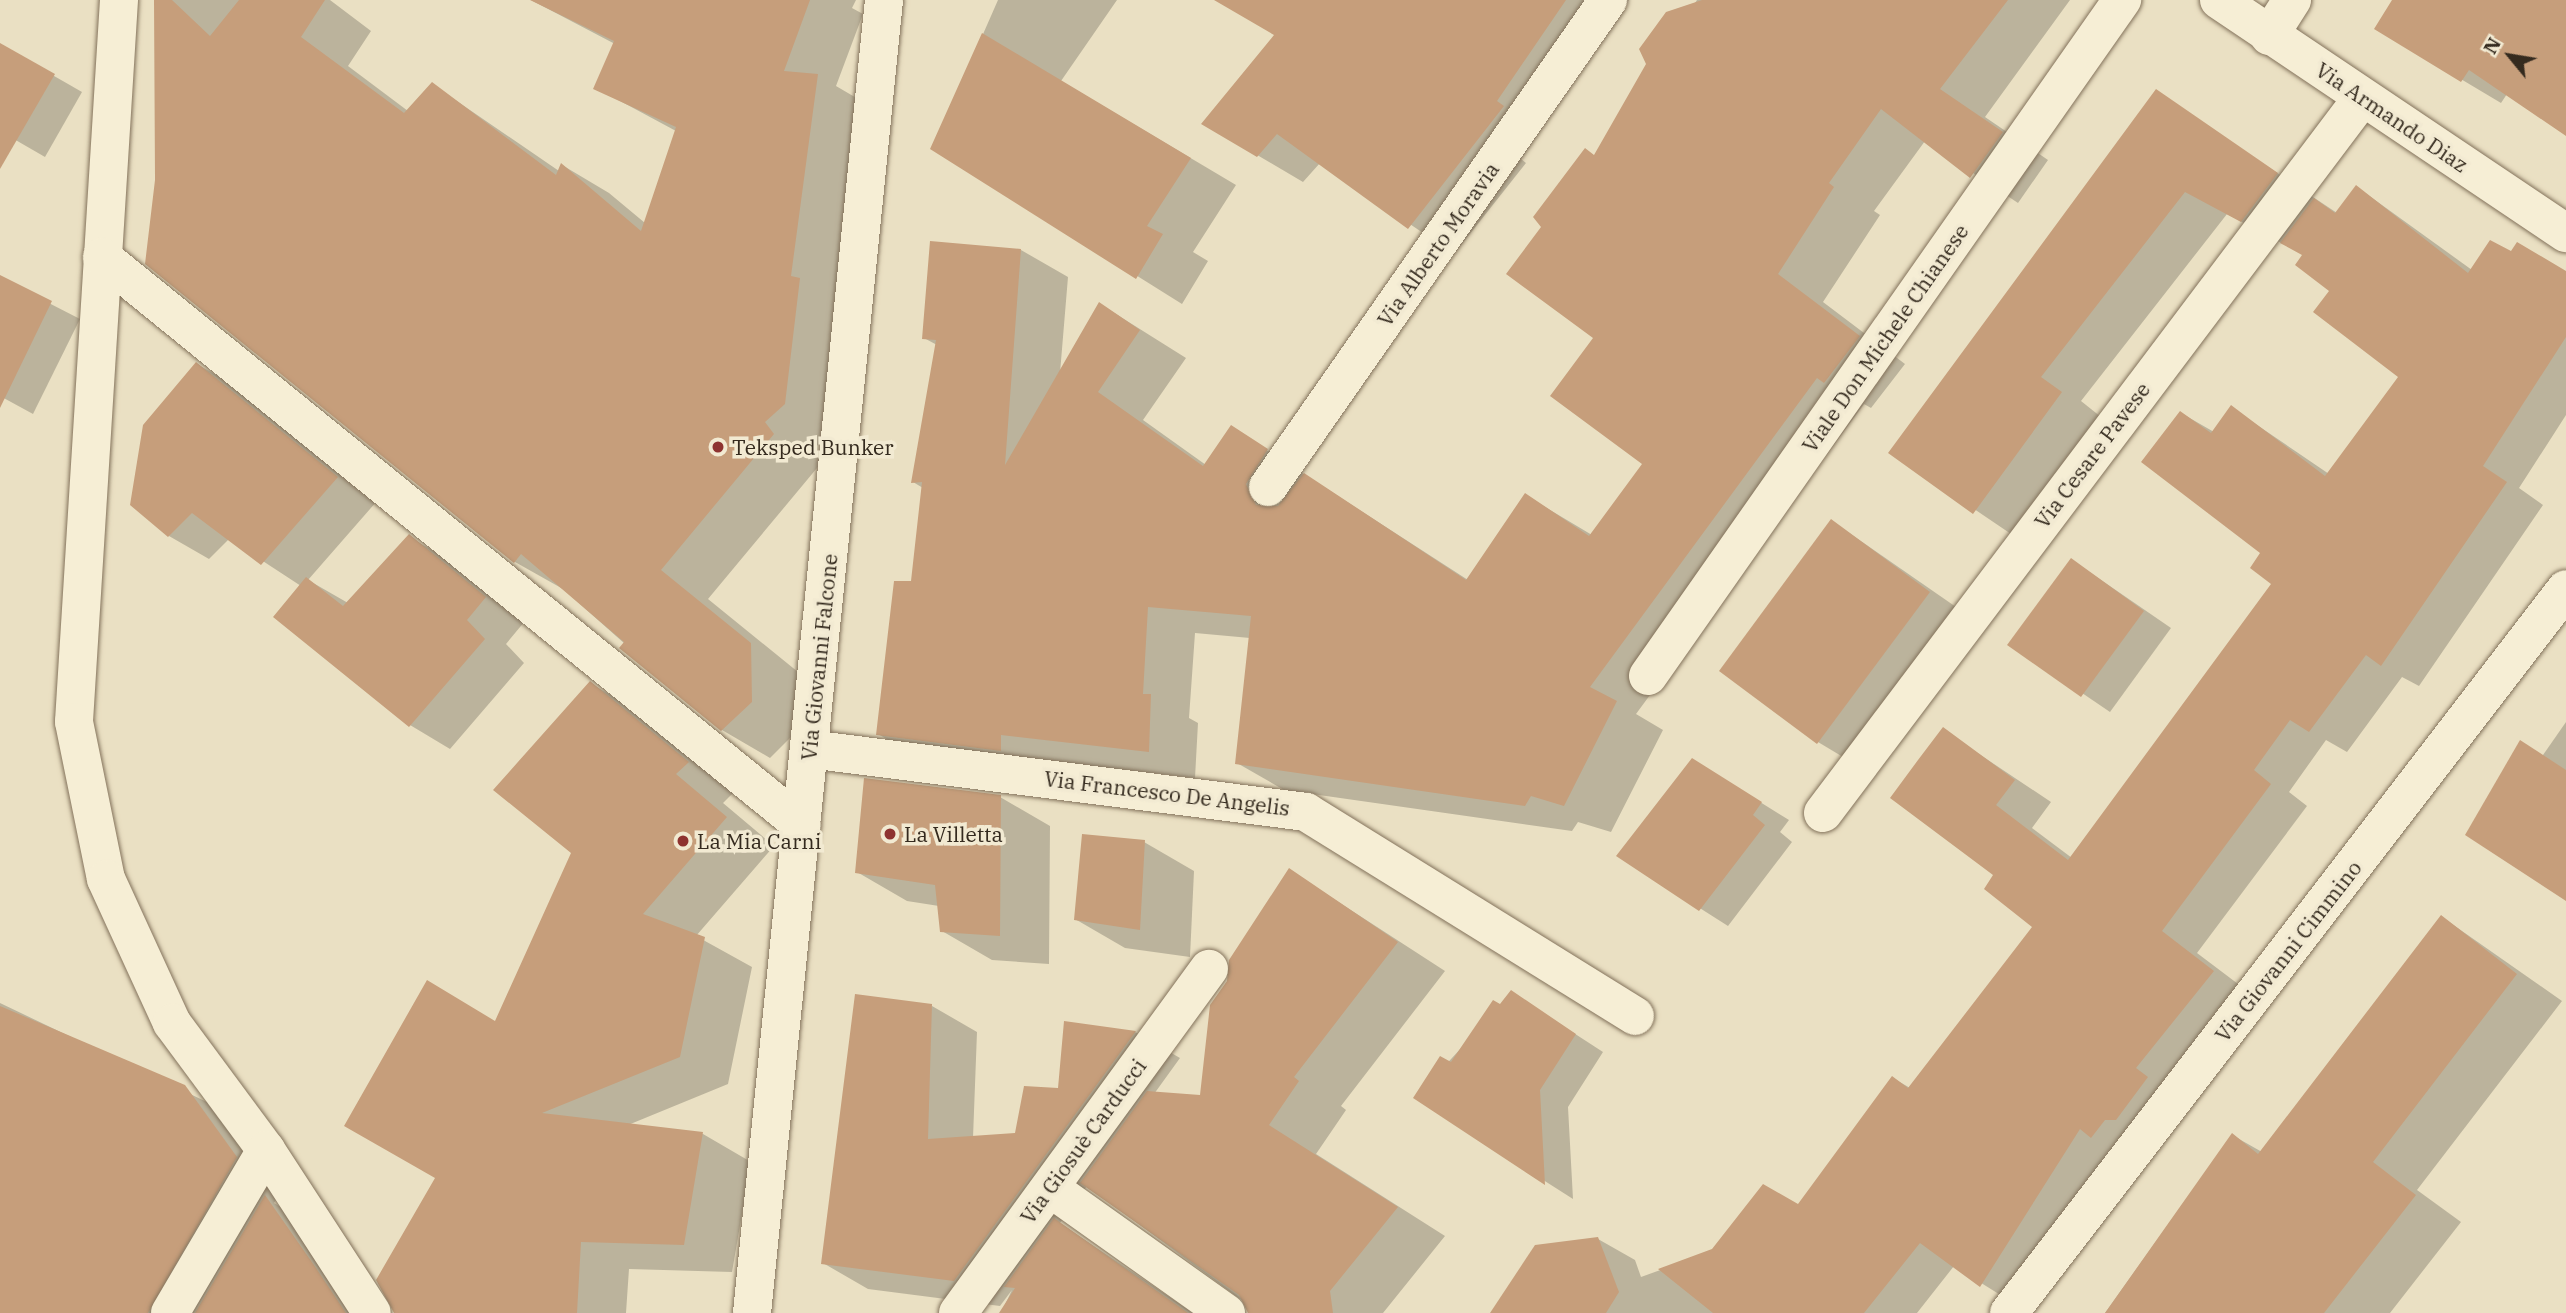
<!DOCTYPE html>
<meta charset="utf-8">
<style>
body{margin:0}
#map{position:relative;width:2566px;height:1313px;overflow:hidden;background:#eae0c3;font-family:"IBM Plex Serif",serif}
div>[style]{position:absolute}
.shadow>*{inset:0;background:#0003}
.building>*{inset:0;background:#c69e7b}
.roads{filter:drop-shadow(0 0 2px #83725b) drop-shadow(0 0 2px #83725b)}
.minor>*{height:38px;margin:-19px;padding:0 19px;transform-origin:19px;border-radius:19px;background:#f6eed5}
.secondary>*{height:38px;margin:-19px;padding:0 19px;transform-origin:19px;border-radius:19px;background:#f6eed5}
.dots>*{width:19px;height:19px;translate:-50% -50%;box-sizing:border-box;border:4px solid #f2ead2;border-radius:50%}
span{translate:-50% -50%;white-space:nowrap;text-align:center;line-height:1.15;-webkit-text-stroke:7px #f2ead2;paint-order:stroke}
.street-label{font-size:21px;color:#342a1e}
.poi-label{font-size:21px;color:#342a1e}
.left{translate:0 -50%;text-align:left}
.north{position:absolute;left:2475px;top:21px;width:70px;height:70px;-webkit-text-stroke:5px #f2ead2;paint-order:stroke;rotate:300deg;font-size:19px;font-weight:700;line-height:28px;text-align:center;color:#342a1e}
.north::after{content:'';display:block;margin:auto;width:24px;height:32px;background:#342a1e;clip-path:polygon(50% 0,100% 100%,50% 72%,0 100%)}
</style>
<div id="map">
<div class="shadow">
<i style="clip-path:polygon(169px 0,330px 0,371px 31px,348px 66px,408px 111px,432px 84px,559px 171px,562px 165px,609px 193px,645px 223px,676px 131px,596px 88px,615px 44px,531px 0,856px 0,852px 8px,863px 14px,836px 86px,865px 103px,833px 432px,812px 450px,822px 462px,708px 599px,798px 672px,799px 729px,770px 758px,722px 730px,563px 589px,515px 562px,156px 180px)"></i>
<i style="clip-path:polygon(998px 0,1117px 0,1061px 81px,1236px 185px,1193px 252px,1208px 261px,1182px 304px,933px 148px)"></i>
<i style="clip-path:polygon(1218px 0,1629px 0,1521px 159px,1526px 163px,1454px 254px,1320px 163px,1303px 182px,1203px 123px,1277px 34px)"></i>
<i style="clip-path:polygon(1697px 0,2070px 0,1985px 117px,2048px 160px,2018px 203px,1925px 141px,1874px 211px,1880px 215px,1823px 302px,1905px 364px,1871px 408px,1864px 404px,1636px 714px,1663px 730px,1611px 832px,1578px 822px,1572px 831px,1284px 790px,1237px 763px,1250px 638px,1195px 633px,1189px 718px,1198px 723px,1195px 778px,1047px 761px,924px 761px,878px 734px,912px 583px,923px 488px,913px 482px,937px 345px,924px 338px,1021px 250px,1068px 277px,1060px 373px,1100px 304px,1186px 358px,1143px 420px,1206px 465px,1231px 427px,1468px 580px,1525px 495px,1592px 535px,1644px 464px,1595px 337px,1595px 156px)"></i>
<i style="clip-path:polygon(2394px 0,2566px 0,2566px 133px,2507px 94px,2501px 103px,2377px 29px)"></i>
<i style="clip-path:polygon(0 45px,82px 92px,45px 157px,0 131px)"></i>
<i style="clip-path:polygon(2156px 92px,2337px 213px,2357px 187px,2472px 270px,2511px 254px,2566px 273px,2566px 415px,2519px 488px,2543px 505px,2419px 686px,2402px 677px,2347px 752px,2326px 740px,2289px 792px,2307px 806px,2197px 953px,2250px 993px,2018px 1306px,1954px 1266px,1917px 1313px,1492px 1313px,1598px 1239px,1635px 1260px,1641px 1277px,1713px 1251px,1798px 1206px,1893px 1078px,1910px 1088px,2034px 927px,1996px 875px,1943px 730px,2051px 802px,2032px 828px,2072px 858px,2274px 584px,2263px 552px,2181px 413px,2214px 432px,2232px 408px,2329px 474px,2400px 377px,2304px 255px,2227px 214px,2081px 401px,2101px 417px,2014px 536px,1890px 452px)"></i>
<i style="clip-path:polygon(0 278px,80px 319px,33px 414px,0 396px)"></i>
<i style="clip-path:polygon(197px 364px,237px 387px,377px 501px,308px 580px,348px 603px,409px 537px,450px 560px,525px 621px,506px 644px,524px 663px,450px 749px,410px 725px,301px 586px,229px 539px,209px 559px,169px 536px)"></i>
<i style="clip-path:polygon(1832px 521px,1969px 616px,1858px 766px,1818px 742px)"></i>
<i style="clip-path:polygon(2072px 560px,2171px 628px,2110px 712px,2010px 644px)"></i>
<i style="clip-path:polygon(590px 683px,638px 711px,736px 790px,723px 803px,774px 846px,696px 936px,752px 967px,728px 1084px,628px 1125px,703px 1134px,751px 1162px,732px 1272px,629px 1269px,626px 1313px,410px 1313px,438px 1177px,496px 1022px,574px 853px)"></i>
<i style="clip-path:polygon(2566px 722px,2566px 899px,2543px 755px)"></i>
<i style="clip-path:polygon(1720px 777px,1789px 820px,1780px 832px,1792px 842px,1728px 926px,1618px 856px)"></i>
<i style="clip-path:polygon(1000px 797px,1050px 826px,1049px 964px,992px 960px,942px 931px,939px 906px,907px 901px,857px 872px)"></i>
<i style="clip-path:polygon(1144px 842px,1194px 871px,1190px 957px,1125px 948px,1075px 919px)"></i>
<i style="clip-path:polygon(1289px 870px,1445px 971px,1341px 1106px,1346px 1110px,1316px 1154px,1445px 1236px,1383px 1313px,1259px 1313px,1087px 1186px,1060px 1223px,1193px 1313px,1001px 1313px,1012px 1290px,1000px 1306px,868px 1289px,823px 1263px,932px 1006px,977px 1032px,973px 1138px,1016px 1134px,1059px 1089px,1066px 1023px,1135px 1032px,1180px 1058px,1154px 1094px,1202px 1097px,1229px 982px)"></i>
<i style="clip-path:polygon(2442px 917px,2562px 1001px,2417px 1190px,2461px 1222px,2390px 1313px,2105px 1313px,2232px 1135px,2262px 1152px)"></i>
<i style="clip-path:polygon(1512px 993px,1603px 1052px,1568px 1107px,1573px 1199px,1415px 1098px)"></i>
<i style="clip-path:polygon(0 1003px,234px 1115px,285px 1185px,274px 1203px,305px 1221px,371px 1313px,0 1313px)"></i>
</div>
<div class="building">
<i style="clip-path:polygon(154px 0,172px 0,210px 36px,239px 0,325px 0,301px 37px,404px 113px,432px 82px,556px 175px,561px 163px,641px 231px,676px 127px,593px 89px,614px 41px,530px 0,810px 0,784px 71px,818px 74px,791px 276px,800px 278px,785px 404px,765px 422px,774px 434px,661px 570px,751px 643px,752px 702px,721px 731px,619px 648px,624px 642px,521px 554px,514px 563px,145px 264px,155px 180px)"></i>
<i style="clip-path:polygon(1214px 0,1566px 0,1497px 101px,1504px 106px,1408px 229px,1277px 134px,1257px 157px,1201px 124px,1274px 35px)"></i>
<i style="clip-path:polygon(1702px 0,2008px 0,1940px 89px,2003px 132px,1970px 178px,1881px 109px,1829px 183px,1834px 187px,1778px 274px,1860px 336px,1824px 383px,1817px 378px,1590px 687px,1617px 701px,1564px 806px,1531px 796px,1525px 806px,1235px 764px,1251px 616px,1148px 607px,1143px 694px,1151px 694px,1149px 752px,1001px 735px,1001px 751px,876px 735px,894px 581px,911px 581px,922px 482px,911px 483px,936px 340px,922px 339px,930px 241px,1021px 249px,1005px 465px,1099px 302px,1140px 330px,1098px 392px,1203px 466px,1231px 425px,1268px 449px,1246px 484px,1256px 505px,1278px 506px,1304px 473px,1466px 580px,1525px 493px,1589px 536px,1642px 464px,1550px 396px,1593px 338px,1506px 274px,1541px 227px,1533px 217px,1585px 148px,1594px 155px,1646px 64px,1639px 49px,1666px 12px)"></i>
<i style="clip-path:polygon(2392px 0,2566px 0,2566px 136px,2469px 70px,2461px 82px,2374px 29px)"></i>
<i style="clip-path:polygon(982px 33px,1191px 158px,1147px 226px,1163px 234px,1136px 279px,930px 149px)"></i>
<i style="clip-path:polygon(0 43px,55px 74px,0 169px)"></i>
<i style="clip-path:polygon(2156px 89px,2278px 173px,2241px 222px,2185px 192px,2041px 377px,2062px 392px,1973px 514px,1888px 453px)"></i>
<i style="clip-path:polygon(2356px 185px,2468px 273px,2490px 240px,2511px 251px,2517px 242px,2566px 271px,2566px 337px,2483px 466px,2507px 482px,2381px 666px,2366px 655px,2309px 732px,2290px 720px,2254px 770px,2271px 784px,2162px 931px,2214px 971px,2136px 1068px,2148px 1077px,2116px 1120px,2105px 1120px,2091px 1138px,2080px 1129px,1980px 1287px,1920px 1243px,1864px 1313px,1713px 1313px,1658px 1269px,1712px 1249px,1763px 1184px,1798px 1204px,1892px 1076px,1908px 1088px,2032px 927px,1984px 889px,1993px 875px,1890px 798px,1918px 760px,1943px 727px,2015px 780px,1996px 805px,2068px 860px,2271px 584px,2250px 568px,2260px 553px,2141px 462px,2180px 411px,2211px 433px,2231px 405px,2325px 476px,2398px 377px,2313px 312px,2329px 291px,2295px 265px,2302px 255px,2280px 243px,2314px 198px,2335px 213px)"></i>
<i style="clip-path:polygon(0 275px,52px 301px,0 408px)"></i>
<i style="clip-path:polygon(196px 362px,338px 477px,261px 565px,192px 513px,168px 537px,130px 505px,143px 425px)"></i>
<i style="clip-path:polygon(1831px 519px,1930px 592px,1817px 744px,1719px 671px)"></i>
<i style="clip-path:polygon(409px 534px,486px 597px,467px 620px,485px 639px,409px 727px,273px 617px,306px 577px,343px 606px)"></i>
<i style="clip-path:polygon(2071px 558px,2144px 611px,2081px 697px,2007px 645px)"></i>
<i style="clip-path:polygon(590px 681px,689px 762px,676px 774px,727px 817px,643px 914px,705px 937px,680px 1057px,542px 1113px,703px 1132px,684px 1245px,581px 1242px,577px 1313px,394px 1313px,376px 1280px,435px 1178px,344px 1126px,427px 980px,495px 1021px,571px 853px,493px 790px)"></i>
<i style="clip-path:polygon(2520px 740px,2566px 770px,2566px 901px,2465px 835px)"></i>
<i style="clip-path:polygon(1692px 758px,1762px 802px,1753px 815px,1765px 825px,1699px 911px,1616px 856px)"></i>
<i style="clip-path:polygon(864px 778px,1001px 795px,1000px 936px,940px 932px,935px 885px,855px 873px)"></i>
<i style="clip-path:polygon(1082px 834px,1145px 840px,1140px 930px,1074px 920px)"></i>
<i style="clip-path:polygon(1289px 868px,1398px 942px,1294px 1077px,1299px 1081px,1269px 1125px,1398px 1207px,1330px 1291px,1333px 1313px,1248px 1313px,1239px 1295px,1080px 1183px,1147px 1091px,1200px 1095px,1210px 1005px,1227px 981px,1229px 960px)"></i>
<i style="clip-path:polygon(2441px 915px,2517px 974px,2373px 1162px,2416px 1195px,2324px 1313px,2105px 1313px,2232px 1133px,2258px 1154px)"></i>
<i style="clip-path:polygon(1511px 990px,1576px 1034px,1540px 1090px,1545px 1185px,1413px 1098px,1440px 1056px,1451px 1062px,1493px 1000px,1500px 1004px)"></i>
<i style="clip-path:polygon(855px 994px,932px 1004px,928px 1139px,1015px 1133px,1024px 1086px,1058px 1088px,1064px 1021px,1136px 1031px,954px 1281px,821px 1264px)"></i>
<i style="clip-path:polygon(0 1006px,185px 1085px,237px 1157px,148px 1313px,0 1313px)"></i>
<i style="clip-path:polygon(265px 1195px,316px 1268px,346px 1313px,195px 1313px)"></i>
<i style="clip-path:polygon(1054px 1218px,1188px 1313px,999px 1313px,1015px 1288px,1004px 1287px)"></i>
<i style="clip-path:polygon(1598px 1237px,1619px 1292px,1606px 1313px,1490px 1313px,1535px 1245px)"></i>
</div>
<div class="roads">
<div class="minor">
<i style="left:119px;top:0;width:723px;rotate:93.57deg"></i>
<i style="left:74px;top:722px;width:160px;rotate:78.5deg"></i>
<i style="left:106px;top:879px;width:158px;rotate:65.4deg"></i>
<i style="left:172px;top:1023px;width:158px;rotate:53.5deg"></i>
<i style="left:266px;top:1150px;width:194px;rotate:57deg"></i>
<i style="left:2219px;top:0;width:418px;rotate:33.9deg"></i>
<i style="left:2269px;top:36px;width:43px;rotate:-57.4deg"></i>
<i style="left:102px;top:257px;width:901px;rotate:39.06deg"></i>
<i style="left:1268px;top:487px;width:594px;rotate:-55.08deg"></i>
<i style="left:1648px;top:676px;width:826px;rotate:-54.96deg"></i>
<i style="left:809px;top:749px;width:501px;rotate:7.22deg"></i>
<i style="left:1306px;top:812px;width:387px;rotate:31.8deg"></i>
<i style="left:1823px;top:813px;width:895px;rotate:-52.99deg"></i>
<i style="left:1050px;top:1188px;width:216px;rotate:35.4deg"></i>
<i style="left:170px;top:1313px;width:189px;rotate:-59.5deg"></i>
<i style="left:958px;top:1313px;width:426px;rotate:-53.9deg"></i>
<i style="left:2009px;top:1313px;width:913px;rotate:-52.43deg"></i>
</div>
<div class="secondary">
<i style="left:752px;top:1313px;width:1320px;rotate:-84.26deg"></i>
</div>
</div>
<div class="dots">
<i style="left:718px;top:447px;background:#8e3330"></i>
<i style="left:890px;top:834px;background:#8e3330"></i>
<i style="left:683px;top:841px;background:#8e3330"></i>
</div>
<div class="street-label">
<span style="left:2392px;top:117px;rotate:34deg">Via Armando Diaz</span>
<span style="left:1438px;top:244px;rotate:-55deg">Via Alberto Moravia</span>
<span style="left:1885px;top:338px;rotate:-55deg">Viale Don Michele Chianese</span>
<span style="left:2092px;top:455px;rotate:-53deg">Via Cesare Pavese</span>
<span style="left:819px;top:657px;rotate:-84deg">Via Giovanni Falcone</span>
<span style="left:1167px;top:793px;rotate:7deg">Via Francesco De Angelis</span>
<span style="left:2288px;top:951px;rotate:-52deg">Via Giovanni Cimmino</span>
<span style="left:1083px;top:1141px;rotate:-54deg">Via Giosuè Carducci</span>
</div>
<div class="poi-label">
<span class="left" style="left:732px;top:447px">Teksped Bunker</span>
<span class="left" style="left:904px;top:834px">La Villetta</span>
<span class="left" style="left:697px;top:841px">La Mia Carni</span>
</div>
<div class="north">N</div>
</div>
